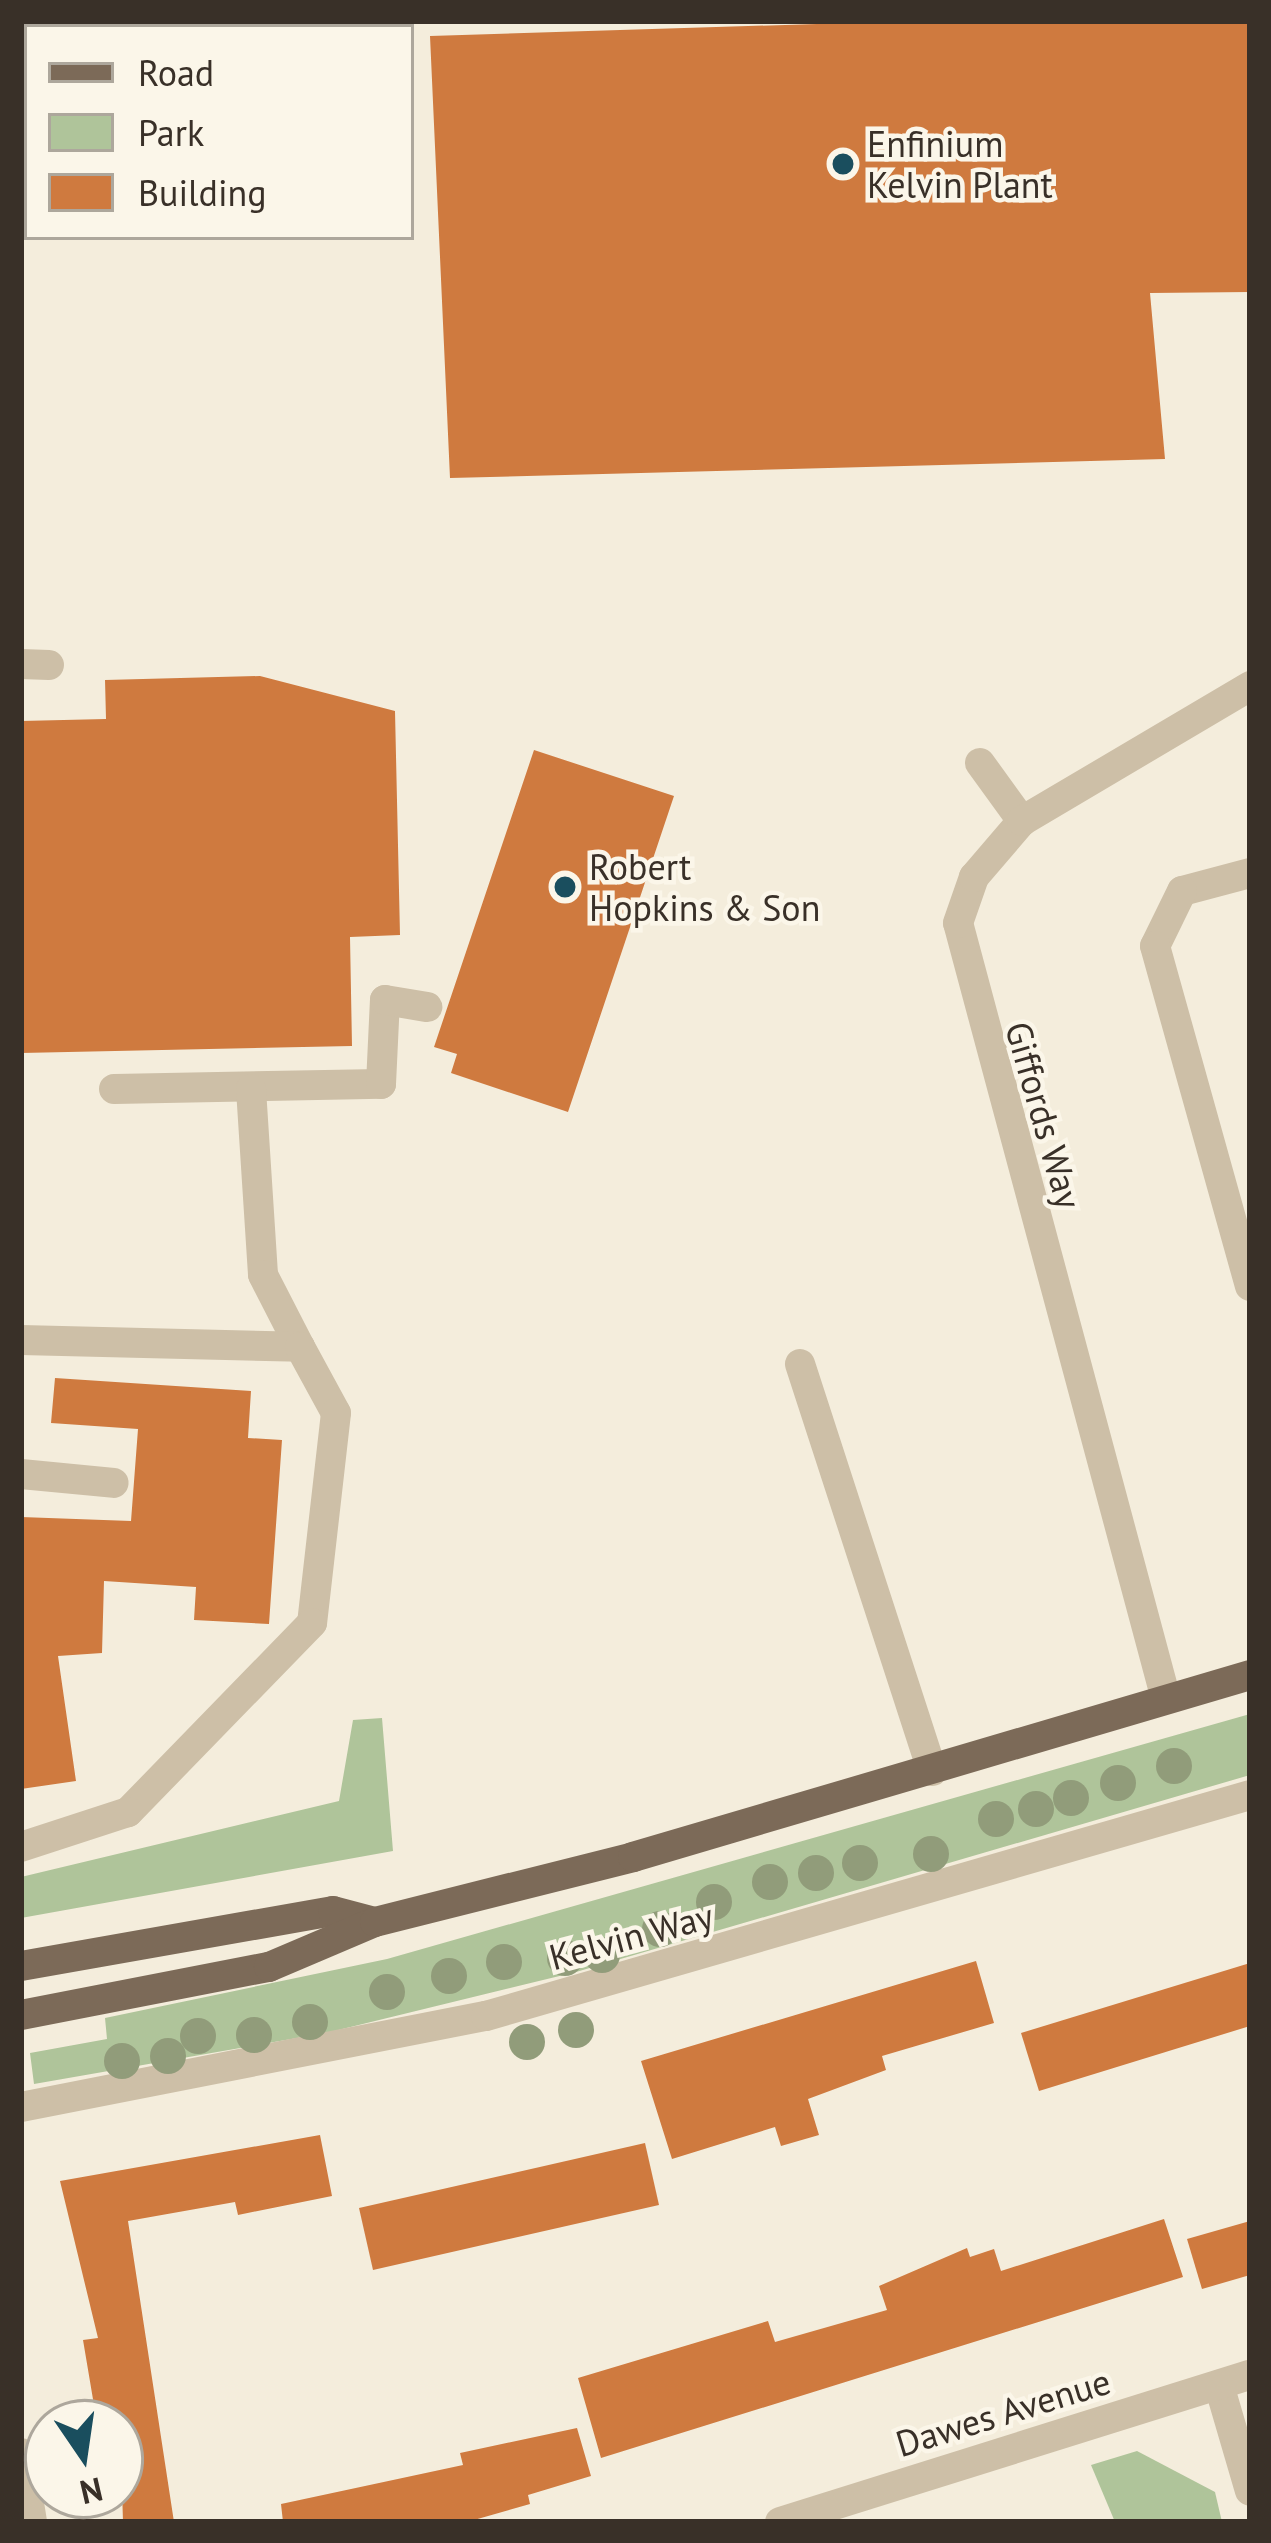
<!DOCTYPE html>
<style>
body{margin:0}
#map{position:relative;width:1271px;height:2543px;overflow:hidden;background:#f4eddc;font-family:"PT Sans",sans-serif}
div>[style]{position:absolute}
.green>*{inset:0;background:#afc49a}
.building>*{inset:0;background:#cf7a3f}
.lane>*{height:30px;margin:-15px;padding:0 15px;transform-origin:15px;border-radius:15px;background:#cdbfa7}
.street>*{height:30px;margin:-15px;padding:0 15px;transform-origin:15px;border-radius:15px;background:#cdbfa7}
.primary>*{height:30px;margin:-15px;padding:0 15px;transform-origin:15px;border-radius:15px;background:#7c6a58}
.trees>*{width:36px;height:36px;margin:-18px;border-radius:50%;background:#919c7a}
.dots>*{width:33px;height:33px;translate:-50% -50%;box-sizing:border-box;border:6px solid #fbf6e9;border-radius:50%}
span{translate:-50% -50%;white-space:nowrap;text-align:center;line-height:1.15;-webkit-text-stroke:9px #fbf6e9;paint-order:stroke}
.poi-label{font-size:36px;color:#393028}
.left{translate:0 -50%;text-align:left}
.street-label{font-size:36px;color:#393028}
.frame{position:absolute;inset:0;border:24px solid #393028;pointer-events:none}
.legend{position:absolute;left:24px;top:24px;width:390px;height:216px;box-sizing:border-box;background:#fbf6e9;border:3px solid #ada79c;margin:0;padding:15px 21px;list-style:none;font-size:36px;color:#393028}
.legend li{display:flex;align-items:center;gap:24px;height:60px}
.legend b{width:60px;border:3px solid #ada79c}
.north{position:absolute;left:24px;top:2399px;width:120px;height:120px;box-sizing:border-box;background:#fbf6e9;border:3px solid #ada79c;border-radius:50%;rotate:167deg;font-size:33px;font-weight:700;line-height:48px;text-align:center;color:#393028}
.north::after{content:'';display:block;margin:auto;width:42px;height:54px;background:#1a4e5e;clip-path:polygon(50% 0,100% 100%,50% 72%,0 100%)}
</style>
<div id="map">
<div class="green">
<i style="clip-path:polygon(1250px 1714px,1250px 1775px,576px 1972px,326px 2033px,34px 2084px,30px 2053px,107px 2039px,105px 2018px,387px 1959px)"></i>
<i style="clip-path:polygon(382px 1718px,393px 1851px,21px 1918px,21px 1877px,339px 1801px,353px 1720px)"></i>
<i style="clip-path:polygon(1137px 2451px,1215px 2492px,1222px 2522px,1115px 2522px,1091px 2465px)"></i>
</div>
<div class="building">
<i style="clip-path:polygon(910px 21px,1250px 21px,1250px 292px,1150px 293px,1165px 459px,450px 478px,430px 36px)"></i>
<i style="clip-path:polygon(260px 676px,395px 711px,400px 935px,350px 937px,352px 1046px,21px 1053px,21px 721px,106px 719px,105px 680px)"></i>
<i style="clip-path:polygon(534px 750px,674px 796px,568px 1112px,451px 1073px,457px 1054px,434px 1047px)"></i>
<i style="clip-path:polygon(55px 1378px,251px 1391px,248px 1438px,282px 1440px,269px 1624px,194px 1620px,196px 1587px,104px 1581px,102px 1653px,58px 1656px,76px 1781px,21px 1789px,21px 1517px,131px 1521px,138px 1429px,51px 1423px)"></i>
<i style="clip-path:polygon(976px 1961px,994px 2023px,882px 2056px,886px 2070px,808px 2099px,819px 2135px,781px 2146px,775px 2127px,672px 2159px,641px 2061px)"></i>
<i style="clip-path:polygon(1250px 1963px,1250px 2026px,1039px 2091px,1021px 2033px)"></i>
<i style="clip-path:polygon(320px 2135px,332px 2196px,238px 2215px,235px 2202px,128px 2221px,174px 2522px,123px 2522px,120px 2423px,97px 2423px,83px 2340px,98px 2338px,60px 2181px)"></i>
<i style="clip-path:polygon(645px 2143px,659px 2205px,373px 2270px,359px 2208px)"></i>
<i style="clip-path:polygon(1164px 2219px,1183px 2277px,601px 2458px,578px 2378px,768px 2321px,775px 2342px,887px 2310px,879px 2286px,967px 2248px,970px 2257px,994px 2249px,1001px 2271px)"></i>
<i style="clip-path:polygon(1250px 2221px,1250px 2275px,1202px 2289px,1187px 2239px)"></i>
<i style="clip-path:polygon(577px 2428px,591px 2476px,528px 2495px,530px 2504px,467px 2522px,283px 2522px,281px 2504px,463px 2465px,460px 2453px)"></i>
</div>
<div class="lane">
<i style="left:21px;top:664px;width:28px;rotate:2deg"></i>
<i style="left:980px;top:763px;width:72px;rotate:54.1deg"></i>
<i style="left:1250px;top:873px;width:70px;rotate:165.2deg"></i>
<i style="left:1182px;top:891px;width:61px;rotate:116.1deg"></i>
<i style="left:1155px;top:946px;width:353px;rotate:74.4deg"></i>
<i style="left:114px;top:1089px;width:267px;rotate:-1.1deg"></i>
<i style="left:381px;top:1084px;width:84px;rotate:-87.3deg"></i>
<i style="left:385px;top:1000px;width:43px;rotate:9.5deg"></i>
<i style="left:251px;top:1089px;width:186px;rotate:86.3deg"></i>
<i style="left:263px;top:1275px;width:81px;rotate:62.8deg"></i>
<i style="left:21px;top:1340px;width:279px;rotate:1.4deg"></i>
<i style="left:300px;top:1347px;width:75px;rotate:61.4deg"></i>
<i style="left:336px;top:1413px;width:211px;rotate:96.5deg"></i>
<i style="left:312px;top:1623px;width:264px;rotate:134.2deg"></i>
<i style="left:128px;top:1812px;width:113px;rotate:161.9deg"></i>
<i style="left:800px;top:1364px;width:428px;rotate:72deg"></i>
<i style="left:21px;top:1474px;width:93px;rotate:5.5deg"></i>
</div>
<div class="street">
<i style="left:1166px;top:1699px;width:803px;rotate:-105deg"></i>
<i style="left:958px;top:923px;width:49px;rotate:-70.8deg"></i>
<i style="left:974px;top:877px;width:74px;rotate:-49.4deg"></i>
<i style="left:1022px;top:821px;width:265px;rotate:-30.6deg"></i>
<i style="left:21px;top:2107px;width:474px;rotate:-11.1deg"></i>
<i style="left:486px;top:2016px;width:795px;rotate:-16.13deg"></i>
<i style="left:1219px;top:2385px;width:110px;rotate:73.7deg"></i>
<i style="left:21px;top:2453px;width:70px;rotate:80.9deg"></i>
<i style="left:780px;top:2522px;width:492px;rotate:-17.4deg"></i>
</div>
<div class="primary">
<i style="left:21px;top:1966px;width:317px;rotate:-10deg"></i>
<i style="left:333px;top:1911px;width:43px;rotate:14.7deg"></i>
<i style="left:21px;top:2015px;width:253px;rotate:-11deg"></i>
<i style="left:269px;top:1967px;width:115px;rotate:-23deg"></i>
<i style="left:375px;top:1922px;width:266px;rotate:-14.1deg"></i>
<i style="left:633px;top:1857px;width:643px;rotate:-16.43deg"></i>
</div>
<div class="trees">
<i style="left:1174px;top:1766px"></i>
<i style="left:1118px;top:1783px"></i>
<i style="left:1071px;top:1798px"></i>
<i style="left:1036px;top:1809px"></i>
<i style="left:996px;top:1819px"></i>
<i style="left:931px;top:1854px"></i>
<i style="left:860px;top:1863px"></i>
<i style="left:816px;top:1873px"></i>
<i style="left:770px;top:1882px"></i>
<i style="left:714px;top:1902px"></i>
<i style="left:660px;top:1929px"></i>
<i style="left:602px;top:1955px"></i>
<i style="left:565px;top:1958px"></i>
<i style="left:504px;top:1962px"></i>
<i style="left:449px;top:1976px"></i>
<i style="left:387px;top:1992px"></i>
<i style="left:310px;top:2022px"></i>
<i style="left:576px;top:2030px"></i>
<i style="left:254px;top:2035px"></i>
<i style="left:198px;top:2036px"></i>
<i style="left:527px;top:2042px"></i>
<i style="left:168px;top:2056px"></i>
<i style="left:122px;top:2061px"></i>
</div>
<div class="dots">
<i style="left:843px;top:164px;background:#1a4e5e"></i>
<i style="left:565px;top:887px;background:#1a4e5e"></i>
</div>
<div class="poi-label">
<span class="left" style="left:867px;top:164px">Enfinium<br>Kelvin Plant</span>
<span class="left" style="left:589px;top:887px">Robert<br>Hopkins &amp; Son</span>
</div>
<div class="street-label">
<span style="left:1044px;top:1115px;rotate:74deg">Giffords Way</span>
<span style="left:631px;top:1936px;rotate:-15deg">Kelvin Way</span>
<span style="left:1003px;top:2412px;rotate:-17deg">Dawes Avenue</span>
</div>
<div class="frame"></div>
<ul class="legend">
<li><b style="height:15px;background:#7c6a58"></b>Road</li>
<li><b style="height:33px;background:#afc49a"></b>Park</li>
<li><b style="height:33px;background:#cf7a3f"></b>Building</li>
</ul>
<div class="north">N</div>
</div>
